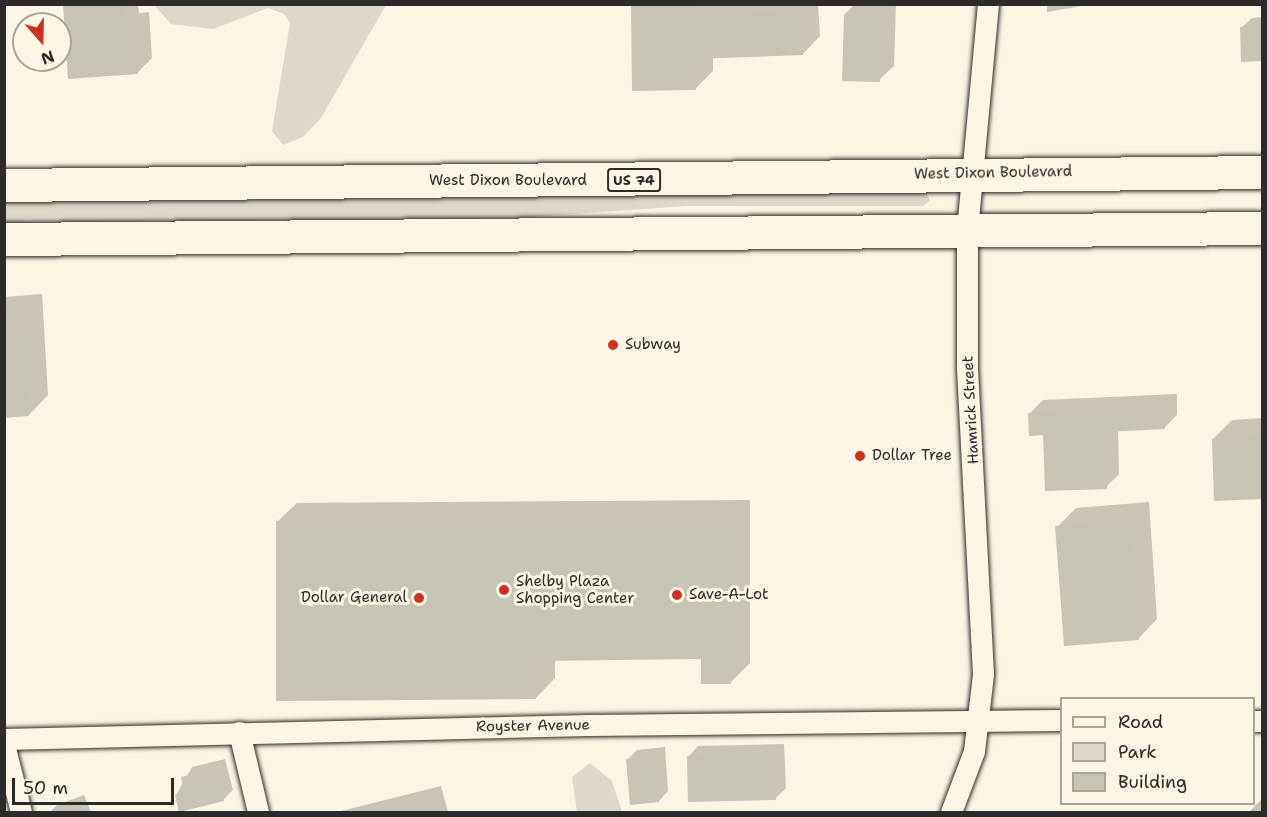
<!DOCTYPE html>
<style>
body{margin:0}
#map{position:relative;width:1267px;height:817px;overflow:hidden;background:#fcf5e5;font-family:"Shantell Sans",sans-serif}
div>[style]{position:absolute}
.green>*{inset:0;background:#ded8ca}
.shadow>*{inset:0;background:#0003}
.building>*{inset:0;background:#c8c3b7}
.roads{filter:drop-shadow(0 0 2px #2b2b2b) drop-shadow(0 0 2px #2b2b2b)}
.minor>*{height:21px;margin:-10.5px;padding:0 10.5px;transform-origin:10.5px;border-radius:10.5px;background:#fcf5e5}
.trunk>*{height:33px;margin:-16.5px;padding:0 16.5px;transform-origin:16.5px;border-radius:16.5px;background:#fcf5e5}
.dots>*{width:16px;height:16px;translate:-50% -50%;box-sizing:border-box;border:3px solid #fcf5e5;border-radius:50%}
span{translate:-50% -50%;white-space:nowrap;text-align:center;line-height:1.15;-webkit-text-stroke:6px #fcf5e5;paint-order:stroke}
.shield-label span{padding:2px 4px;background:#fcf5e5;border:2px solid;border-radius:4px;-webkit-text-stroke-width:0}
.shield-label{font-size:14px;color:#2b2b2b;font-weight:700}
.street-label{font-size:15px;color:#2b2b2b}
.poi-label{font-size:15px;color:#2b2b2b}
.left{translate:0 -50%;text-align:left}
.right{translate:-100% -50%;text-align:right}
.frame{position:absolute;inset:0;border:6px solid #2b2b2b;pointer-events:none}
.legend{position:absolute;left:1060px;top:697px;width:195px;height:108px;box-sizing:border-box;background:#fcf5e5;border:2px solid #a8a49b;margin:0;padding:8px 10px;list-style:none;font-size:18px;color:#2b2b2b}
.legend li{display:flex;align-items:center;gap:12px;height:30px}
.legend b{width:30px;border:2px solid #a8a49b}
.north{position:absolute;left:12px;top:12px;width:60px;height:60px;box-sizing:border-box;background:#fcf5e5;border:2px solid #a8a49b;border-radius:50%;rotate:160deg;font-size:16px;font-weight:700;line-height:24px;text-align:center;color:#2b2b2b}
.north::after{content:'';display:block;margin:auto;width:21px;height:27px;background:#c8321e;clip-path:polygon(50% 0,100% 100%,50% 72%,0 100%)}
.scale{position:absolute;left:12px;top:778px;width:162px;height:27px;box-sizing:border-box;border:3px solid #2b2b2b;border-top:0;padding-left:8px;font-size:18px;line-height:21px;white-space:nowrap;color:#2b2b2b;-webkit-text-stroke:4px #fcf5e5;paint-order:stroke}
</style>
<div id="map">
<div class="green">
<i style="clip-path:polygon(154px 5px,154px 4px,386px 5px,321px 118px,303px 137px,283px 145px,272px 131px,290px 23px,284px 14px,268px 8px,213px 29px,171px 24px)"></i>
<i style="clip-path:polygon(926px 191px,930px 201px,923px 206px,687px 206px,515px 218px,5px 222px,4px 193px)"></i>
<i style="clip-path:polygon(590px 763px,612px 781px,622px 812px,577px 812px,572px 777px)"></i>
</div>
<div class="shadow">
<i style="clip-path:polygon(65px 4px,138px 4px,139px 13px,149px 12px,152px 58px,137px 73px)"></i>
<i style="clip-path:polygon(633px 4px,818px 4px,820px 36px,803px 54px,713px 57px,713px 71px,695px 89px)"></i>
<i style="clip-path:polygon(855px 4px,896px 4px,894px 66px,879px 80px,845px 14px)"></i>
<i style="clip-path:polygon(1047px 4px,1093px 4px,1047px 12px)"></i>
<i style="clip-path:polygon(1262px 17px,1262px 60px,1242px 27px,1252px 18px)"></i>
<i style="clip-path:polygon(42px 294px,48px 395px,29px 415px,4px 416px,4px 297px)"></i>
<i style="clip-path:polygon(1177px 394px,1177px 415px,1164px 428px,1118px 430px,1119px 474px,1106px 487px,1030px 413px,1043px 400px)"></i>
<i style="clip-path:polygon(1262px 418px,1262px 497px,1213px 439px,1232px 420px)"></i>
<i style="clip-path:polygon(750px 500px,750px 663px,731px 682px,703px 658px,555px 659px,555px 678px,536px 698px,277px 522px,297px 503px)"></i>
<i style="clip-path:polygon(1149px 502px,1157px 619px,1138px 639px,1057px 527px,1076px 508px)"></i>
<i style="clip-path:polygon(784px 744px,786px 788px,776px 798px,689px 756px,698px 746px)"></i>
<i style="clip-path:polygon(665px 747px,668px 791px,659px 801px,627px 760px,637px 750px)"></i>
<i style="clip-path:polygon(225px 759px,233px 790px,223px 800px,176px 795px,192px 767px)"></i>
<i style="clip-path:polygon(441px 786px,448px 812px,337px 812px)"></i>
<i style="clip-path:polygon(84px 795px,91px 812px,50px 812px,57px 805px)"></i>
<i style="clip-path:polygon(1261px 800px,1262px 812px,1249px 812px)"></i>
</div>
<div class="building">
<i style="clip-path:polygon(63px 4px,123px 4px,125px 27px,134px 27px,138px 74px,68px 79px)"></i>
<i style="clip-path:polygon(631px 4px,695px 4px,695px 16px,801px 10px,803px 55px,696px 59px,696px 90px,632px 91px)"></i>
<i style="clip-path:polygon(844px 14px,882px 15px,880px 82px,842px 81px)"></i>
<i style="clip-path:polygon(1263px 26px,1263px 61px,1241px 62px,1240px 27px)"></i>
<i style="clip-path:polygon(23px 313px,29px 416px,4px 418px,4px 314px)"></i>
<i style="clip-path:polygon(1164px 406px,1165px 429px,1105px 432px,1107px 489px,1045px 491px,1043px 435px,1029px 436px,1028px 413px)"></i>
<i style="clip-path:polygon(1263px 436px,1263px 499px,1214px 501px,1212px 439px)"></i>
<i style="clip-path:polygon(731px 519px,731px 684px,701px 684px,701px 659px,536px 661px,536px 699px,276px 701px,276px 521px)"></i>
<i style="clip-path:polygon(1130px 521px,1139px 640px,1064px 646px,1055px 526px)"></i>
<i style="clip-path:polygon(774px 754px,776px 800px,688px 802px,687px 756px)"></i>
<i style="clip-path:polygon(655px 756px,659px 802px,630px 805px,626px 759px)"></i>
<i style="clip-path:polygon(216px 768px,224px 801px,179px 812px,175px 795px,184px 792px,181px 777px)"></i>
</div>
<div class="roads">
<div class="minor">
<i style="left:1254px;top:721px;width:8px"></i>
<i style="left:239px;top:732px;width:82px;rotate:76.6deg"></i>
<i style="left:4px;top:739px;width:584px;rotate:-1.37deg"></i>
<i style="left:588px;top:725px;width:474px;rotate:-0.6deg"></i>
<i style="left:4px;top:744px;width:70px;rotate:76deg"></i>
<i style="left:951px;top:812px;width:65px;rotate:-69.3deg"></i>
<i style="left:974px;top:751px;width:78px;rotate:-83.3deg"></i>
<i style="left:983px;top:674px;width:308px;rotate:-93deg"></i>
<i style="left:967px;top:366px;width:136px;rotate:-90deg"></i>
<i style="left:967px;top:230px;width:227px;rotate:-84.7deg"></i>
</div>
<div class="trunk">
<i style="left:4px;top:185px;width:1258px;rotate:-0.59deg"></i>
<i style="left:4px;top:239px;width:1258px;rotate:-0.5deg"></i>
</div>
</div>
<div class="dots">
<i style="left:613px;top:345px;background:#c8321e"></i>
<i style="left:860px;top:456px;background:#c8321e"></i>
<i style="left:504px;top:590px;background:#c8321e"></i>
<i style="left:677px;top:595px;background:#c8321e"></i>
<i style="left:419px;top:598px;background:#c8321e"></i>
</div>
<div class="shield-label">
<span style="left:634px;top:180px">US 74</span>
</div>
<div class="street-label">
<span style="left:993px;top:173px;rotate:-1deg">West Dixon Boulevard</span>
<span style="left:508px;top:181px">West Dixon Boulevard</span>
<span style="left:971px;top:410px;rotate:-93deg">Hamrick Street</span>
<span style="left:533px;top:726px;rotate:-1deg">Royster Avenue</span>
</div>
<div class="poi-label">
<span class="left" style="left:625px;top:345px">Subway</span>
<span class="left" style="left:872px;top:456px">Dollar Tree</span>
<span class="left" style="left:516px;top:590px">Shelby Plaza<br>Shopping Center</span>
<span class="left" style="left:689px;top:595px">Save-A-Lot</span>
<span class="right" style="left:407px;top:598px">Dollar General</span>
</div>
<div class="frame"></div>
<ul class="legend">
<li><b style="height:8px;background:#fcf5e5"></b>Road</li>
<li><b style="height:16px;background:#ded8ca"></b>Park</li>
<li><b style="height:16px;background:#c8c3b7"></b>Building</li>
</ul>
<div class="north">N</div>
<div class="scale">50 m</div>
</div>
